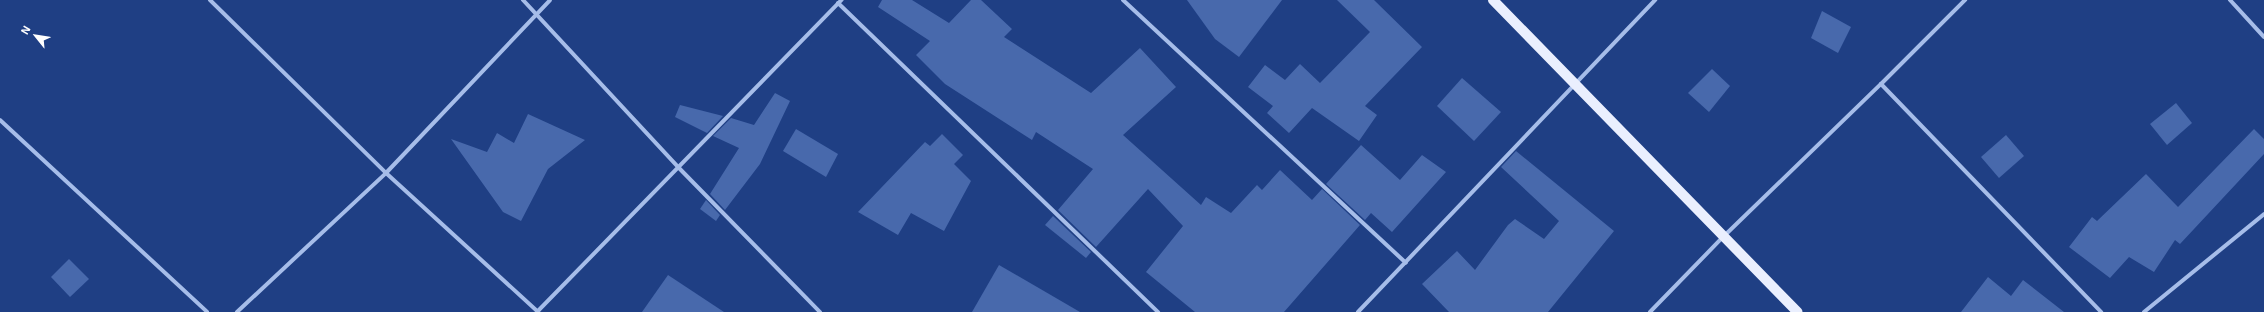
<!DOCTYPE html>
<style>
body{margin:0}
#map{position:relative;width:2264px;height:312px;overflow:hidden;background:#1f3f84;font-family:"Exo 2",sans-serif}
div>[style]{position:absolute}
.building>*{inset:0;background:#4869ac}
.minor>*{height:4px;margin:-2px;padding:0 2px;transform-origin:2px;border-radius:2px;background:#a6bde9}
.primary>*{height:10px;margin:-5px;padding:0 5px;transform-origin:5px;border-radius:5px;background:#eaeffe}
span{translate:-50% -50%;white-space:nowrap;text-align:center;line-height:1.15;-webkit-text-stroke:4px #1f3f84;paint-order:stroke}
.north{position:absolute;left:16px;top:16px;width:40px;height:40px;-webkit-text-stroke:3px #1f3f84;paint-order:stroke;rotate:300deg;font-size:11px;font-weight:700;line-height:16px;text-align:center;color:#fff}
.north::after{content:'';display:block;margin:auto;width:14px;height:18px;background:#fff;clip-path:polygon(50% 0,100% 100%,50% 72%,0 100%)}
</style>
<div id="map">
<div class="building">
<i style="clip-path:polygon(882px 0,912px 0,949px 23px,971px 0,981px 0,1012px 29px,1004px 37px,1091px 93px,1140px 48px,1176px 87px,1123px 135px,1201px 205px,1206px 197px,1231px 213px,1257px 185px,1262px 190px,1280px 170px,1312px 200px,1322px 189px,1360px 225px,1284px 312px,1195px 312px,1146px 272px,1183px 226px,1148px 189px,1096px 247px,1058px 210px,1093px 169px,1036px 132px,1032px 140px,945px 84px,916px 55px,930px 41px,878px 7px)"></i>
<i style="clip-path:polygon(1187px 0,1282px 0,1239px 57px,1215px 39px)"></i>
<i style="clip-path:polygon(1337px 0,1374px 0,1422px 47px,1365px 106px,1377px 115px,1359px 141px,1312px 108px,1289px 133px,1267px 113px,1273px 106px,1248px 87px,1265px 65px,1285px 80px,1300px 64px,1320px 83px,1370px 32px)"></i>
<i style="clip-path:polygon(1822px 11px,1851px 27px,1838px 53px,1811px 38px)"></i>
<i style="clip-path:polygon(1712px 69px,1730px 86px,1709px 112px,1688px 93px)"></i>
<i style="clip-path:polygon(1462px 78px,1501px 112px,1474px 141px,1437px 106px)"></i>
<i style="clip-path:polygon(775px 93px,790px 101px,760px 164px,725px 210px,710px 194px,739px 148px,713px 136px,731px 118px,754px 125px)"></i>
<i style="clip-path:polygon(2176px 103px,2192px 123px,2167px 145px,2150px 124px)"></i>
<i style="clip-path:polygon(680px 105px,723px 116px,707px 133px,675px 117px)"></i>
<i style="clip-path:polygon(528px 114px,585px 140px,548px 169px,521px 221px,503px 212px,451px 139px,487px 152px,497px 133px,514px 143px)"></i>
<i style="clip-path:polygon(796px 129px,838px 154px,826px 177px,783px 151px)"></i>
<i style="clip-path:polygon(2254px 129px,2264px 139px,2264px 154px,2180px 244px,2175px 240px,2154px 272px,2129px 257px,2110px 278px,2069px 247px,2092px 217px,2097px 221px,2146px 174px,2178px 207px)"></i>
<i style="clip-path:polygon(942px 134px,963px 155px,954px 164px,971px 181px,944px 231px,911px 213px,898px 235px,858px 212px,925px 142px,930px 146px)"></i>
<i style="clip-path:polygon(2006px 135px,2024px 156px,1999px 178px,1981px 157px)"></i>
<i style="clip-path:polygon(1361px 145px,1400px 180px,1422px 155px,1446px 172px,1392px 232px,1371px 213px,1365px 220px,1326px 184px)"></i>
<i style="clip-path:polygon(1516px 151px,1614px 231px,1548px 312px,1449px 312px,1422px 284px,1457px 251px,1475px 270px,1508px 225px,1515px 219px,1544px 239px,1559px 221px,1501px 167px)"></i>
<i style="clip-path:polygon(706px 200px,720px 215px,716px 221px,700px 209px)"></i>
<i style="clip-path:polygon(1053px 216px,1091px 252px,1086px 258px,1045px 225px)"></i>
<i style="clip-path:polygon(69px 259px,89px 279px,70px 297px,51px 277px)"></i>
<i style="clip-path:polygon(999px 265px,1080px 312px,972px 312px)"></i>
<i style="clip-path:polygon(668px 275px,724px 312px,642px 312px)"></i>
<i style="clip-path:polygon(1988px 277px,2011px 296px,2023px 280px,2064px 312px,1961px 312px)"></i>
</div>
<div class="minor">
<i style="left:210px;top:0;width:247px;rotate:44.5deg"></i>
<i style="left:386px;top:173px;width:206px;rotate:42.4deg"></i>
<i style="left:523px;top:0;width:228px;rotate:47.1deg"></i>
<i style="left:678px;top:167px;width:203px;rotate:45.6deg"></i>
<i style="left:1123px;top:0;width:386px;rotate:42.9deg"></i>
<i style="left:2230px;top:0;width:50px;rotate:47.4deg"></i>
<i style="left:838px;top:3px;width:445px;rotate:44deg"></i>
<i style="left:1881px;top:84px;width:317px;rotate:46deg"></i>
<i style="left:0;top:120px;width:282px;rotate:42.8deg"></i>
<i style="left:237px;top:312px;width:204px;rotate:-43deg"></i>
<i style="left:386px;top:173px;width:238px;rotate:-46.5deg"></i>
<i style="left:537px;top:312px;width:436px;rotate:-45.7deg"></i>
<i style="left:1358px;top:312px;width:431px;rotate:-46.4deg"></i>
<i style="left:1650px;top:312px;width:105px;rotate:-45.8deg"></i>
<i style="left:1723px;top:237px;width:220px;rotate:-44.1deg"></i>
<i style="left:1881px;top:84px;width:119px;rotate:-45deg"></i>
<i style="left:2144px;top:312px;width:155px;rotate:-39.2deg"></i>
</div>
<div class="primary">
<i style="left:1493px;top:0;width:436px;rotate:45.7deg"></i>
</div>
<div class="north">N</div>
</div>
